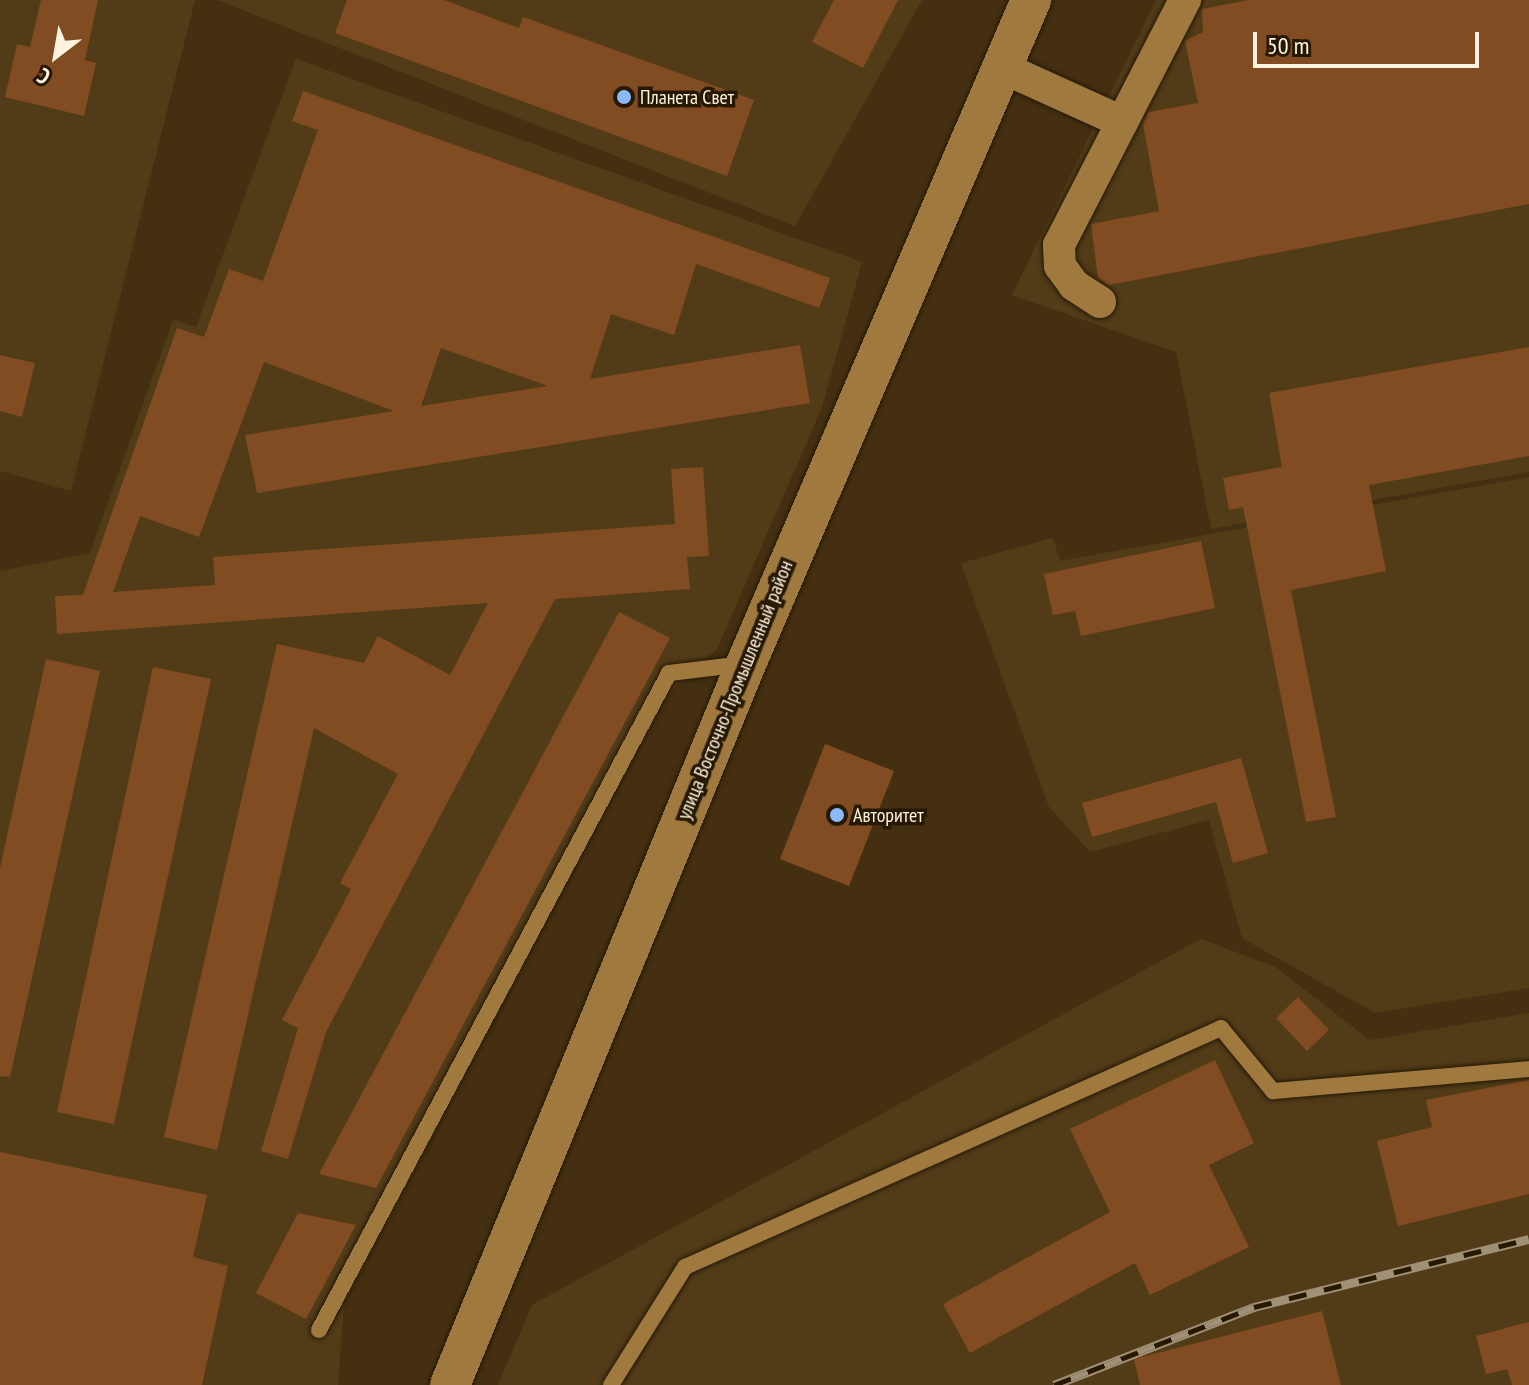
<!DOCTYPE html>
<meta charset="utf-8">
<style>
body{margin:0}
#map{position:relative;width:1529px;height:1385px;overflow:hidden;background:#443010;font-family:"PT Sans Narrow",sans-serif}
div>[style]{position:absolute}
.built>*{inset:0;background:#523c18}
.building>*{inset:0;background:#814c21}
.roads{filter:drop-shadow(0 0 2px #251907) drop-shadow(0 0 2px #251907)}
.service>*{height:16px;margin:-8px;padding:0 8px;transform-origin:8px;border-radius:8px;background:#9f793d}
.minor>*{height:32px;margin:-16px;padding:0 16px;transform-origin:16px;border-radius:16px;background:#9f793d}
.tertiary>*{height:40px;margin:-20px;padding:0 20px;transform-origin:20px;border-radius:20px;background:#9f793d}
.rail>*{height:9px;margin-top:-4.5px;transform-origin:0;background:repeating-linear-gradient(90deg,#271901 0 18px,#a09077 0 36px);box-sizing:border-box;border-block:2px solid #a09077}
.dots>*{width:22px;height:22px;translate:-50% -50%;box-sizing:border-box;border:4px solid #271901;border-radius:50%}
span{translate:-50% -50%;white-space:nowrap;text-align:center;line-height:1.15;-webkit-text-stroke:7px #271901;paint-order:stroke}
.poi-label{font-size:20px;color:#fef2e0}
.left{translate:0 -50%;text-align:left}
.street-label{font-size:20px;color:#fef2e0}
.north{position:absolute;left:16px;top:16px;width:80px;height:80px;-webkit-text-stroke:6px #271901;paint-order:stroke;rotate:211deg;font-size:22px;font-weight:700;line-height:32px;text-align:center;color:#fef2e0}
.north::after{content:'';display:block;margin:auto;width:28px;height:36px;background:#fef2e0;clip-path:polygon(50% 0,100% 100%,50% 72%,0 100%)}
.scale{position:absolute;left:1253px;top:32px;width:226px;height:36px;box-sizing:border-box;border:4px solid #fef2e0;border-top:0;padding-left:10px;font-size:24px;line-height:28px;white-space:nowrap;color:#fef2e0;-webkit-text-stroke:6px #271901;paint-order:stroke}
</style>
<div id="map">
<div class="built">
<i style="clip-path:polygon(0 0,195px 0,71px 491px,0 471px)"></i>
<i style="clip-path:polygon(217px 0,922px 0,795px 226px)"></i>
<i style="clip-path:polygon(1156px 0,1529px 0,1529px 472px,1211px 529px,1176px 352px,1012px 295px)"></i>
<i style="clip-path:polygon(296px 59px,862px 262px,822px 407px,717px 649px,667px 695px,344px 1304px,338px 1385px,0 1385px,0 571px,90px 553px,173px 320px,196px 327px)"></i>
<i style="clip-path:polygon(1529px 477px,1529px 988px,1375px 1013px,1242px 938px,1209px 820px,1090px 852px,1049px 807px,961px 563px,1053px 538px,1060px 561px)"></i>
<i style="clip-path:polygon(1201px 939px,1275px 967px,1370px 1040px,1529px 1013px,1529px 1385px,498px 1385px,532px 1305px)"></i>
</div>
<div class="building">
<i style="clip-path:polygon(41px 0,98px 0,85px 60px,96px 63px,84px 116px,5px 97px,17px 44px,30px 47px)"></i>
<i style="clip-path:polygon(347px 0,444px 0,519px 28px,523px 17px,754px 100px,727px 176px,335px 33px)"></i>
<i style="clip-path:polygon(834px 0,898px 0,863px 68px,812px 42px)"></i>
<i style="clip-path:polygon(1249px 0,1529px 0,1529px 204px,1109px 285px,1098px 278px,1091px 224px,1159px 211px,1143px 124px,1149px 112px,1198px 103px,1185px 41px,1203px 32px,1202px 9px)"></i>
<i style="clip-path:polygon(evenodd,303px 91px,830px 278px,819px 308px,696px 264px,674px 335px,611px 314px,590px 379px,800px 345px,810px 403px,257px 493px,245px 435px,394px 411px,264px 362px,199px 537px,140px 516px,113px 592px,215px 585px,213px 557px,675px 524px,671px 469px,703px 467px,709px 556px,687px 557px,690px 589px,555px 599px,326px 1032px,288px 1159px,261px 1151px,298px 1028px,282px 1020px,351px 889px,340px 883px,398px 774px,314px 728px,217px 1150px,164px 1137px,277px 644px,364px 663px,378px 636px,450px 675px,488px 603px,57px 634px,55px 596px,83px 595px,177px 328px,204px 337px,229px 269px,263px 281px,318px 130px,292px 121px,303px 91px,441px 348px,548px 386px,421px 406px,441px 348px)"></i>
<i style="clip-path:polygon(1529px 347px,1529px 456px,1369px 485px,1386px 571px,1291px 590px,1336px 817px,1306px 822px,1243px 507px,1229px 510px,1223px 478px,1282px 467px,1269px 393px)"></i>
<i style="clip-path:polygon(0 355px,35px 363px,22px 417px,0 411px)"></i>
<i style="clip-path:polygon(1201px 541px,1215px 608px,1081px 636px,1075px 611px,1053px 615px,1044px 574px)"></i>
<i style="clip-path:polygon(619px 612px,670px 638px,653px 670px,376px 1188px,319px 1174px)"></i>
<i style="clip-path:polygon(46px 659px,100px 671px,10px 1077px,0 1076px,0 868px)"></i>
<i style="clip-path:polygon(153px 667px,211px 679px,114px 1124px,57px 1112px)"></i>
<i style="clip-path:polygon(825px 744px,894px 771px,849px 886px,780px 859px)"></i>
<i style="clip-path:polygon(1241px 758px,1268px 853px,1233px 863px,1216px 802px,1092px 837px,1082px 803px)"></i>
<i style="clip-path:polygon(1298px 997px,1329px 1030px,1307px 1051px,1276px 1018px)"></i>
<i style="clip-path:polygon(1215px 1060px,1254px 1143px,1209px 1165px,1249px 1247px,1150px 1295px,1135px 1263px,970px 1353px,943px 1304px,1110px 1212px,1070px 1129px)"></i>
<i style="clip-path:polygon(1529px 1080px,1529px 1194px,1398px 1226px,1377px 1141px,1432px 1127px,1426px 1100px)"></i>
<i style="clip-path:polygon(0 1152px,207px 1195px,193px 1257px,228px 1266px,202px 1385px,0 1385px)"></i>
<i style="clip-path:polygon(298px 1213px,356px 1225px,306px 1319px,256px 1293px)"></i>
<i style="clip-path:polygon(1322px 1311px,1341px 1385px,1140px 1385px,1134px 1359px)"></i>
<i style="clip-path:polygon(1529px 1322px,1529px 1385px,1512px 1385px,1507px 1369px,1486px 1374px,1476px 1336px)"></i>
</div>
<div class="roads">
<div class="service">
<i style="left:319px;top:1330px;width:744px;rotate:-61.95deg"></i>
<i style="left:669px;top:673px;width:76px;rotate:-6.8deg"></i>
<i style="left:611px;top:1385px;width:139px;rotate:-57.9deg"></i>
<i style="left:685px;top:1267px;width:587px;rotate:-24.03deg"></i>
<i style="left:1221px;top:1028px;width:82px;rotate:50.5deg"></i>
<i style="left:1273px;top:1091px;width:257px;rotate:-4.9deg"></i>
</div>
<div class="minor">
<i style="left:1001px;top:67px;width:133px;rotate:24.4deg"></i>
<i style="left:1100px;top:302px;width:31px;rotate:-147deg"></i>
<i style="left:1074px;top:285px;width:24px;rotate:-126deg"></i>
<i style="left:1060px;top:266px;width:21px;rotate:-93deg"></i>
<i style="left:1059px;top:245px;width:276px;rotate:-62.8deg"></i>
</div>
<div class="tertiary">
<i style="left:450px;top:1385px;width:779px;rotate:-67.68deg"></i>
<i style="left:746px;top:664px;width:723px;rotate:-66.77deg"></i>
</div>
</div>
<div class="rail">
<i style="left:1054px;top:1385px;width:215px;rotate:-21.3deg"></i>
<i style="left:1254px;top:1307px;width:283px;rotate:-13.9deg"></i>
</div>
<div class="dots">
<i style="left:624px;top:97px;background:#8bbafc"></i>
<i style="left:837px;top:815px;background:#8bbafc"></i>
</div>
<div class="poi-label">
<span class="left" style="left:640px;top:97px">Планета Свет</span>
<span class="left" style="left:853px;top:815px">Авторитет</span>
</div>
<div class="street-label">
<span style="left:735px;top:690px;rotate:-68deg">улица Восточно-Промышленный район</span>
</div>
<div class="north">С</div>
<div class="scale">50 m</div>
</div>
